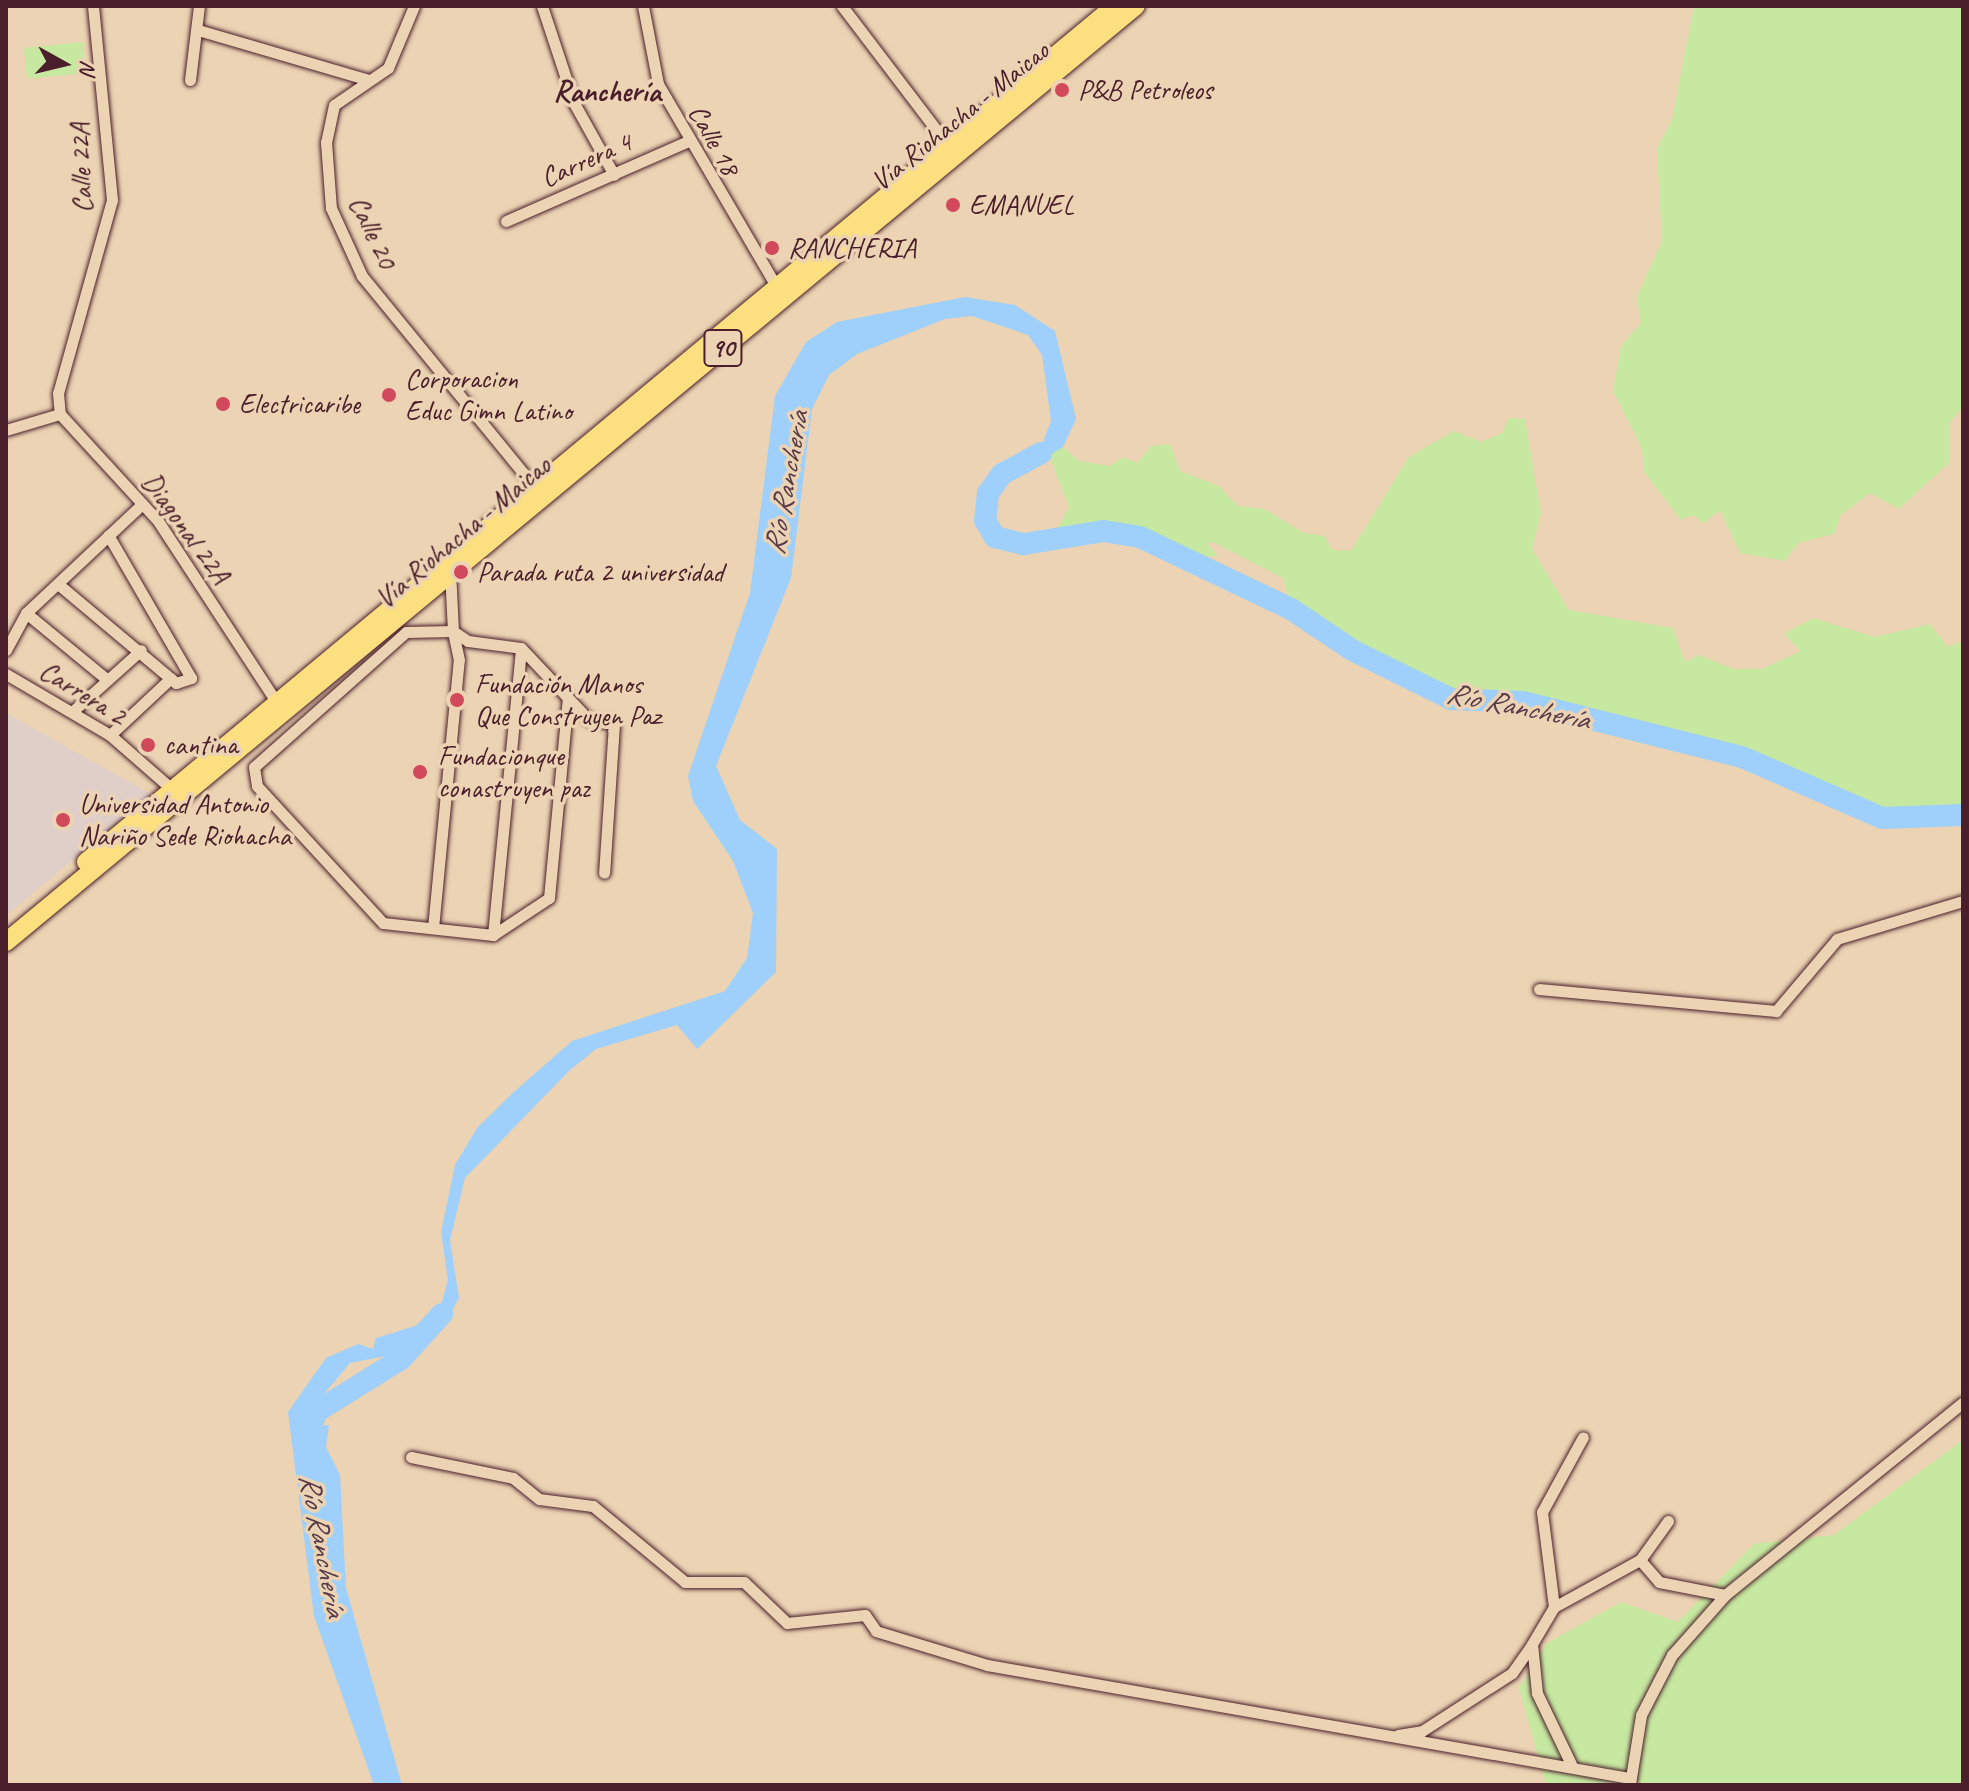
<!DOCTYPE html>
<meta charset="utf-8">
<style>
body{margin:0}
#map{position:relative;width:1969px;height:1791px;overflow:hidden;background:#ebd3b3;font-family:Caveat,sans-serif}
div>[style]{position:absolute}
.built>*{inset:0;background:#dfcfc8}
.green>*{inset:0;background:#c7e8a1}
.water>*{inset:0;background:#9ed0fb}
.river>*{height:22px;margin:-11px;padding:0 11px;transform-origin:11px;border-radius:11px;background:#9ed0fb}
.roads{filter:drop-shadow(0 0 2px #4a1f2b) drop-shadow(0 0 2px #4a1f2b)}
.minor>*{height:11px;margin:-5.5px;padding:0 5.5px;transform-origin:5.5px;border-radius:5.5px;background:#ebd3b3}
.trunk>*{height:18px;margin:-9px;padding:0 9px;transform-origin:9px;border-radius:9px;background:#fce080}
.dots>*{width:22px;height:22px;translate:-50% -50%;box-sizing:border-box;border:4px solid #ebd3b3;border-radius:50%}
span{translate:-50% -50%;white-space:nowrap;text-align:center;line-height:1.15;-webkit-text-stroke:7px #ebd3b3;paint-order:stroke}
.shield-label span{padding:2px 6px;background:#ebd3b3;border:2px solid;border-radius:6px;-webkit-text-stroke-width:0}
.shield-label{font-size:26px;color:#4a1f2b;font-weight:700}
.poi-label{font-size:28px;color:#4a1f2b}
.left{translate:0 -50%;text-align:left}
.street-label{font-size:28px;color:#4a1f2b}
.neighbourhood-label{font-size:30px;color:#4a1f2b;font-weight:700}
.water-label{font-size:30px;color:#573a4a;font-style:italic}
.frame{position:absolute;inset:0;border:8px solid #4a1f2b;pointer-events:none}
.north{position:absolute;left:24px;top:24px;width:80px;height:80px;-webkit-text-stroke:6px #ebd3b3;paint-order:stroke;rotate:98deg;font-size:22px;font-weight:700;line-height:32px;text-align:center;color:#4a1f2b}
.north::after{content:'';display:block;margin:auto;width:28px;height:36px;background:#4a1f2b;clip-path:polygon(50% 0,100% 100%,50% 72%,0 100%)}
</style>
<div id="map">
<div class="built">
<i style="clip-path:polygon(6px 713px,151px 794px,6px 916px)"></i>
</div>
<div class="green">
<i style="clip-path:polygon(1694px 6px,1963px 6px,1963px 407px,1949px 423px,1950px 462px,1899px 509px,1870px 493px,1841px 515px,1834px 534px,1798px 543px,1785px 561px,1740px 553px,1720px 510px,1704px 523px,1693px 515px,1681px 520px,1644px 472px,1642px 448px,1613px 391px,1621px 346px,1641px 323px,1637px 297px,1662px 241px,1657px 149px,1672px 120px)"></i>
<i style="clip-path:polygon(83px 42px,86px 73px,27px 79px,24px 48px)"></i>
<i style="clip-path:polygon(1509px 418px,1525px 419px,1541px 513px,1532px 549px,1569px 610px,1673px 628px,1685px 662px,1699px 655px,1734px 669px,1762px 669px,1801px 651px,1784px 634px,1813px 618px,1875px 637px,1930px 624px,1948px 647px,1963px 641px,1963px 815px,1882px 818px,1742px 757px,1528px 703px,1451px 699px,1352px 650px,1291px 609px,1283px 578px,1213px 542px,1207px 543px,1218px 556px,1199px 557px,1124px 525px,1051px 541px,1069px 507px,1049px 455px,1063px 447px,1079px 461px,1110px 466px,1123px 457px,1137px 463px,1151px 446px,1170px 444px,1180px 471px,1219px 486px,1238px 506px,1264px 509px,1304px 533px,1325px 536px,1332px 550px,1351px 551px,1409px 457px,1454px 431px,1481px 442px,1502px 433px)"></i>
<i style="clip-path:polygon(1963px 1440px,1963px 1785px,1546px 1785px,1519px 1688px,1547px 1643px,1621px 1602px,1678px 1622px,1754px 1544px,1834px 1535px)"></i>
</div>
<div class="water">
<i style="clip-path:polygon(965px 297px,1015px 305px,1055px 331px,1076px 419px,1063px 447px,1037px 463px,1013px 466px,1043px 442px,1051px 421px,1042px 355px,1028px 335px,972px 316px,945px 319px,857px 354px,829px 375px,812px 409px,791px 578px,716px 766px,740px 820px,777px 849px,776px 972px,697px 1049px,677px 1025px,596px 1049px,570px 1070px,465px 1178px,450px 1240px,459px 1298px,444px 1326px,403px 1344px,401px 1353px,350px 1363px,309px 1412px,314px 1427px,329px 1425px,326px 1447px,340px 1475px,346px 1588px,402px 1785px,374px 1785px,314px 1616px,288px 1412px,326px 1358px,358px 1344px,373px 1349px,376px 1338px,415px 1326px,441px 1305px,448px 1280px,441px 1232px,455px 1165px,477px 1128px,516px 1090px,572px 1041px,725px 991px,747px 958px,753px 913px,733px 861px,693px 801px,688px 776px,750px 593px,775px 396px,806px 342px,837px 322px)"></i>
</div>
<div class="river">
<i style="left:1041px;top:453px;width:44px;rotate:151.7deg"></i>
<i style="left:1002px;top:474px;width:24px;rotate:126deg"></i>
<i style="left:988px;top:493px;width:27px;rotate:96deg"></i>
<i style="left:985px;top:520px;width:20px;rotate:60deg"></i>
<i style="left:995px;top:537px;width:30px;rotate:14deg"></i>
<i style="left:1024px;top:544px;width:80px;rotate:-9.3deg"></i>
<i style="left:1103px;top:531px;width:37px;rotate:9deg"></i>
<i style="left:1140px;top:537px;width:167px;rotate:25.5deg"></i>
<i style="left:1291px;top:609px;width:73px;rotate:33.9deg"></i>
<i style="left:1352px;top:650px;width:110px;rotate:26.3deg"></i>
<i style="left:1451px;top:699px;width:72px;rotate:2.4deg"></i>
<i style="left:1523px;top:702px;width:226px;rotate:14.1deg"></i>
<i style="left:1742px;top:757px;width:153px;rotate:23.5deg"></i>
<i style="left:1882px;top:818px;width:81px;rotate:-2.1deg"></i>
<i style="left:304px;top:1449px;width:39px;rotate:-72deg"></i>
<i style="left:316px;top:1412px;width:100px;rotate:-31.9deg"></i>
<i style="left:401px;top:1359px;width:61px;rotate:-47.7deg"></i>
</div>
<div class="roads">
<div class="minor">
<i style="left:93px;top:6px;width:195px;rotate:84.4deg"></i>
<i style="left:112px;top:200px;width:200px;rotate:105.6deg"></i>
<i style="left:58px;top:393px;width:21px;rotate:85deg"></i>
<i style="left:60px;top:414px;width:145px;rotate:47.5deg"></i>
<i style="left:158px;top:521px;width:221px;rotate:56.8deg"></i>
<i style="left:414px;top:6px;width:67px;rotate:112.8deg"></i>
<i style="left:388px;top:68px;width:65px;rotate:145.6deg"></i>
<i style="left:334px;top:105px;width:38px;rotate:102deg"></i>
<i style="left:326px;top:142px;width:66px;rotate:85.7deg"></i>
<i style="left:331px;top:208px;width:75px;rotate:65.5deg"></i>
<i style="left:362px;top:276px;width:279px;rotate:50.7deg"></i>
<i style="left:542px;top:6px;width:102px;rotate:71.7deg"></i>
<i style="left:574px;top:103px;width:82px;rotate:60.9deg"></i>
<i style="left:643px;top:6px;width:79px;rotate:79.1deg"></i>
<i style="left:658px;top:84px;width:232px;rotate:59.7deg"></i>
<i style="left:842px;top:6px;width:180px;rotate:52.7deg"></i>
<i style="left:198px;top:30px;width:178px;rotate:16.3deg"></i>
<i style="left:190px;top:80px;width:75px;rotate:-83.1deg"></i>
<i style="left:506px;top:221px;width:197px;rotate:-23.7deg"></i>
<i style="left:6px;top:430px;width:56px;rotate:-16.5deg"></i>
<i style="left:450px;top:570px;width:61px;rotate:87.2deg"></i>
<i style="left:453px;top:631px;width:18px;rotate:34deg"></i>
<i style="left:468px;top:641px;width:53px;rotate:7.5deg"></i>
<i style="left:521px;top:648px;width:98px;rotate:46.7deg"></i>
<i style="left:588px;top:719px;width:26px;rotate:11deg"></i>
<i style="left:614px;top:724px;width:149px;rotate:93.8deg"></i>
<i style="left:58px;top:584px;width:154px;rotate:40deg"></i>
<i style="left:176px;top:683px;width:16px;rotate:-18deg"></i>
<i style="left:191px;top:678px;width:165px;rotate:-120.1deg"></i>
<i style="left:26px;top:613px;width:102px;rotate:39.4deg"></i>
<i style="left:6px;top:650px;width:42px;rotate:-61.6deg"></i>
<i style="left:26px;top:613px;width:159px;rotate:-43.2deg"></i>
<i style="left:6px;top:674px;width:121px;rotate:30.4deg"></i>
<i style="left:110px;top:735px;width:86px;rotate:41.2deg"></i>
<i style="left:73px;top:711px;width:91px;rotate:-41.9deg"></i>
<i style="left:110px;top:735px;width:83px;rotate:-43.1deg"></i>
<i style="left:433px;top:928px;width:269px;rotate:-84.5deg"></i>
<i style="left:459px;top:660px;width:30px;rotate:-102deg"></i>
<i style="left:453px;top:631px;width:47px;rotate:178.8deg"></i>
<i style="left:406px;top:632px;width:203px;rotate:138.4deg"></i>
<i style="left:254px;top:767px;width:19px;rotate:81deg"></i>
<i style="left:257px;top:786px;width:186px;rotate:47.4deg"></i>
<i style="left:383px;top:923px;width:111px;rotate:6.2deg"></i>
<i style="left:493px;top:935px;width:67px;rotate:-33.5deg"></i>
<i style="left:549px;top:898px;width:201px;rotate:-84.6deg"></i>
<i style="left:493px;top:935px;width:288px;rotate:-84.4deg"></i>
<i style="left:1539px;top:989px;width:238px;rotate:5.3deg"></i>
<i style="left:1776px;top:1011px;width:94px;rotate:-49.7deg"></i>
<i style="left:1837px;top:939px;width:132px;rotate:-16.8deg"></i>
<i style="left:411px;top:1457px;width:104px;rotate:11.6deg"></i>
<i style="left:513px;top:1478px;width:33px;rotate:39deg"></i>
<i style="left:539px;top:1499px;width:54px;rotate:7.4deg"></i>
<i style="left:593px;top:1506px;width:119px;rotate:39.6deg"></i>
<i style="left:685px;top:1582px;width:59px"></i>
<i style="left:744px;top:1582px;width:59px;rotate:43.6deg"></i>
<i style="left:787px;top:1623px;width:78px;rotate:-5.9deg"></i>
<i style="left:865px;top:1615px;width:19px;rotate:55deg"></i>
<i style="left:876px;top:1631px;width:116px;rotate:17deg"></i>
<i style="left:987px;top:1665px;width:653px;rotate:9.97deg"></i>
<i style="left:1640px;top:1560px;width:29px;rotate:49deg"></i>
<i style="left:1659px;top:1582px;width:67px;rotate:11.1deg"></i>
<i style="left:1554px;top:1607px;width:96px;rotate:-97.2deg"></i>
<i style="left:1542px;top:1512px;width:85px;rotate:-61.3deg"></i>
<i style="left:1398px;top:1735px;width:24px;rotate:-9deg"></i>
<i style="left:1422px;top:1731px;width:107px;rotate:-32.8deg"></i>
<i style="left:1512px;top:1673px;width:35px;rotate:-55deg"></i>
<i style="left:1571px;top:1764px;width:79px;rotate:-115.6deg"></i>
<i style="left:1537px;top:1693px;width:49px;rotate:-95.8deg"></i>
<i style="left:1532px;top:1644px;width:43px;rotate:-59.3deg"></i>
<i style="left:1554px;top:1607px;width:98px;rotate:-28.7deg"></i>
<i style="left:1640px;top:1560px;width:48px;rotate:-54.3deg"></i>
<i style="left:1630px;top:1784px;width:70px;rotate:-80.9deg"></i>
<i style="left:1641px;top:1715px;width:68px;rotate:-62.7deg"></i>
<i style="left:1672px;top:1655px;width:80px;rotate:-48.5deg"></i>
<i style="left:1725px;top:1595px;width:306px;rotate:-39deg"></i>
</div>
<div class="trunk">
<i style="left:86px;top:862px;width:1338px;rotate:-39.76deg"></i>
<i style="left:6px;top:942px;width:1467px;rotate:-39.64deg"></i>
</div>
</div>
<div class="dots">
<i style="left:1062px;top:90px;background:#d1495b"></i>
<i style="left:953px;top:205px;background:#d1495b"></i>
<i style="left:772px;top:248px;background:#d1495b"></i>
<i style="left:389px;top:395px;background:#d1495b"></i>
<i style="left:223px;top:404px;background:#d1495b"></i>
<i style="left:461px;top:572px;background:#d1495b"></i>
<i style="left:457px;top:700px;background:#d1495b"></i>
<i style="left:148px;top:745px;background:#d1495b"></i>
<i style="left:420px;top:772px;background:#d1495b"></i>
<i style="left:63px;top:820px;background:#d1495b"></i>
</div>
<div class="shield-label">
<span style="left:723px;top:348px">90</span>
</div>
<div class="poi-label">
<span class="left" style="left:1078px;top:90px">P&amp;B Petroleos</span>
<span class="left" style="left:969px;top:205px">EMANUEL</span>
<span class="left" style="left:788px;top:248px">RANCHERIA</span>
<span class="left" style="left:405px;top:395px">Corporacion<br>Educ Gimn Latino</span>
<span class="left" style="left:239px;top:404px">Electricaribe</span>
<span class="left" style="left:477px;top:572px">Parada ruta 2 universidad</span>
<span class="left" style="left:475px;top:700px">Fundación Manos<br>Que Construyen Paz</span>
<span class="left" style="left:164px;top:745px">cantina</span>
<span class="left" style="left:438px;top:772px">Fundacionque<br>conastruyen paz</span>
<span class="left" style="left:79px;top:820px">Universidad Antonio<br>Nariño Sede Riohacha</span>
</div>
<div class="street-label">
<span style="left:960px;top:116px;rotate:-39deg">Vía Riohacha - Maicao</span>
<span style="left:714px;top:140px;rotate:61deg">Calle 18</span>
<span style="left:586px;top:160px;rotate:-24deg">Carrera 4</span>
<span style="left:81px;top:168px;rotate:-92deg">Calle 22A</span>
<span style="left:373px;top:232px;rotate:65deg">Calle 20</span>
<span style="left:186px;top:528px;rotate:54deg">Diagonal 22A</span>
<span style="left:463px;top:532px;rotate:-40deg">Vía Riohacha - Maicao</span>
<span style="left:83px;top:693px;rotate:32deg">Carrera 2</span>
</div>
<div class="neighbourhood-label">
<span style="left:607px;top:91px">Ranchería</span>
</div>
<div class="water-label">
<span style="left:786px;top:483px;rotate:-80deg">Río Ranchería</span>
<span style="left:1518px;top:706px;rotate:11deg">Río Ranchería</span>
<span style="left:323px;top:1545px;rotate:79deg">Río Ranchería</span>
</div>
<div class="frame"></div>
<div class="north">N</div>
</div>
